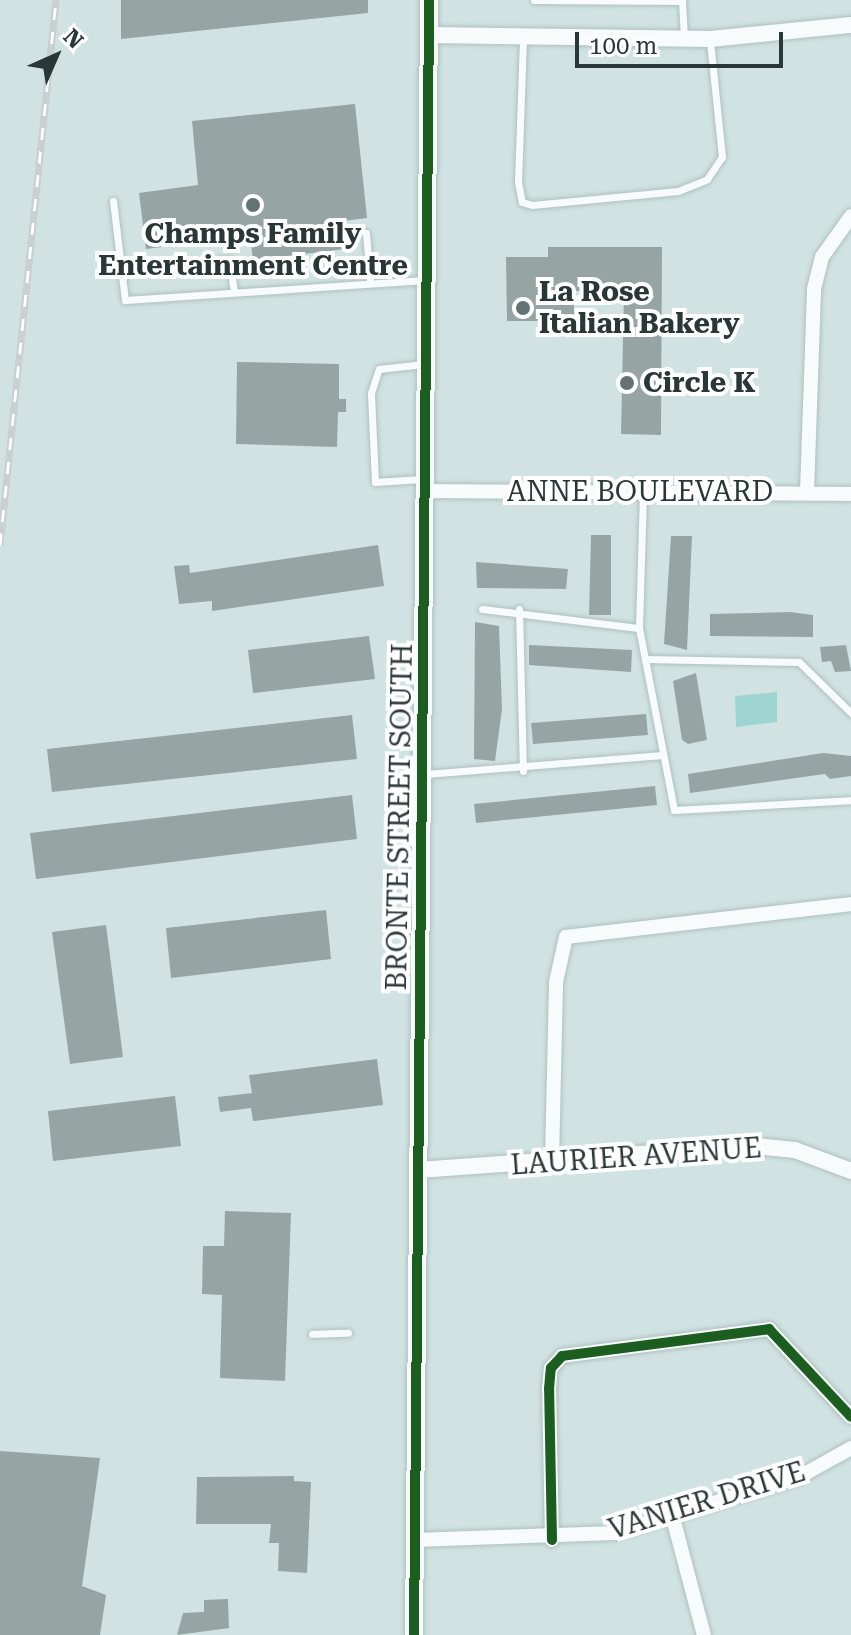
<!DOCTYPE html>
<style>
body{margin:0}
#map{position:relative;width:851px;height:1635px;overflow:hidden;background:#d0e3e2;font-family:"Roboto Serif",serif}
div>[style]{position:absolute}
.green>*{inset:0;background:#9ed4d2}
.building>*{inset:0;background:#96a5a4}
.roads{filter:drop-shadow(0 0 2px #b0c0bf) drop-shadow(0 0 2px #b0c0bf)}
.service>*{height:7px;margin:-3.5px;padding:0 3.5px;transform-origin:3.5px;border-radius:3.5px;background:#f8fbfb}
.minor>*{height:14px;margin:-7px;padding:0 7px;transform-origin:7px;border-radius:7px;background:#f8fbfb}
.tertiary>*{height:16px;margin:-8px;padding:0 8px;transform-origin:8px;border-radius:8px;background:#f8fbfb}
.secondary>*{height:18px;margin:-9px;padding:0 9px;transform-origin:9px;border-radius:9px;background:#f8fbfb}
.rail>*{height:7px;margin-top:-3.5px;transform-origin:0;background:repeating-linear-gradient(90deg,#fff 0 12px,#c9cfce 0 24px);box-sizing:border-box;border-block:2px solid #c9cfce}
.cycleway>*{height:10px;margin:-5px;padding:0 5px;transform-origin:5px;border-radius:5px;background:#1b5e20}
.dots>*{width:22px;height:22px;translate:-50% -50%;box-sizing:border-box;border:4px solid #fff;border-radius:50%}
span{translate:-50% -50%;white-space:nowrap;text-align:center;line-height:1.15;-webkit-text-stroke:8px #fff;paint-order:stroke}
.poi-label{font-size:28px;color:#293737;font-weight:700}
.left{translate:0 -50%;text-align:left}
.street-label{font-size:28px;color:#293737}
.north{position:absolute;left:16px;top:16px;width:80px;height:80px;-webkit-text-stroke:6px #fff;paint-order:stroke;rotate:45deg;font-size:22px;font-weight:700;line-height:32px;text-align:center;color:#293737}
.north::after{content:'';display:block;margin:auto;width:28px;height:36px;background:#293737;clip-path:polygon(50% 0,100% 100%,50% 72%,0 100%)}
.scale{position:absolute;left:575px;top:32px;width:208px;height:36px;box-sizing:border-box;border:4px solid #293737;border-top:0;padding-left:10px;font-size:24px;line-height:28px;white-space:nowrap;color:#293737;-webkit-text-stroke:6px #fff;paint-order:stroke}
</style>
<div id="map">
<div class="green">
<i style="clip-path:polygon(777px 692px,777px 722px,736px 727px,735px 696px)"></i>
</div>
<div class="building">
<i style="clip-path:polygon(121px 0,368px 0,368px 13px,121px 39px)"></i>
<i style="clip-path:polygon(355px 104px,367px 218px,343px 221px,346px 249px,253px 260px,250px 236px,146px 249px,139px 193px,198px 185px,192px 121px)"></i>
<i style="clip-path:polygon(548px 247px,662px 247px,661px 435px,621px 434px,624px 291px,574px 291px,574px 321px,507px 321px,506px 257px,548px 257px)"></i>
<i style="clip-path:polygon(237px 362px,339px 364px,339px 399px,346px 399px,346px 412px,338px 412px,337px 447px,236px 444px)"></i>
<i style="clip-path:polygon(591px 535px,611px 535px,611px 615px,589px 615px)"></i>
<i style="clip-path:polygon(671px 536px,692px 536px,687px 650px,664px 644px)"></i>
<i style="clip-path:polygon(378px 545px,384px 586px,212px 611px,212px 601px,179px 604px,174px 566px,189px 565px,190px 573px)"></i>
<i style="clip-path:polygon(476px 562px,568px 569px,566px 589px,477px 588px)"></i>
<i style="clip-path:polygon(790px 612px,813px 615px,813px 637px,710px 636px,710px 614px)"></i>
<i style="clip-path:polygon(475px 622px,499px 626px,502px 709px,495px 761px,474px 759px)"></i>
<i style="clip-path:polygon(369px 636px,375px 679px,253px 693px,248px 650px)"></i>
<i style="clip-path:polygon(529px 645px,632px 650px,631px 672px,529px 665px)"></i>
<i style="clip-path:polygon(846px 645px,851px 671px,835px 672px,831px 661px,822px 662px,820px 647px)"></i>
<i style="clip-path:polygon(696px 673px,707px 740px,688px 744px,682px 740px,673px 681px)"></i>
<i style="clip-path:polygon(646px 714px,648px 735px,533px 744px,531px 723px)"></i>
<i style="clip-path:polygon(352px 715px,357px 759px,52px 792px,47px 749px)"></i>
<i style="clip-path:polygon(823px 753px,851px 756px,851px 776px,830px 779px,825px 774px,690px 793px,688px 774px)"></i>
<i style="clip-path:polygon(655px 786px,657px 805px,476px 823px,474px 804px)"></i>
<i style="clip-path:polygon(352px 795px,357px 839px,36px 879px,30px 833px)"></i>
<i style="clip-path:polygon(326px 910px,331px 959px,171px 978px,166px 928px)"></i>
<i style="clip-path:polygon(106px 925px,123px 1057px,70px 1064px,52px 932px)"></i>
<i style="clip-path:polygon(377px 1059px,383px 1105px,253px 1121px,251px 1108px,220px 1112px,218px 1097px,252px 1093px,249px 1075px)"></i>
<i style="clip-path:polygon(175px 1096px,181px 1146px,53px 1161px,48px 1111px)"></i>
<i style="clip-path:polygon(225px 1211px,291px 1213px,285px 1381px,220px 1378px,222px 1295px,202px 1294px,203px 1246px,224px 1246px)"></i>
<i style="clip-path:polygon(0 1451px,100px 1458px,82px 1586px,106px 1595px,100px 1635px,0 1635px)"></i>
<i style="clip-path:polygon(294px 1476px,294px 1481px,311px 1482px,307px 1573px,278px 1571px,279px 1543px,269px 1543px,271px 1524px,196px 1524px,197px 1477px)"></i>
<i style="clip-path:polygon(228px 1599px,229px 1628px,177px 1635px,183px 1613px,204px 1612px,204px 1600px)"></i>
</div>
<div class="roads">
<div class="service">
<i style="left:534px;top:0;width:148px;rotate:0.4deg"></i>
<i style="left:682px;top:0;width:38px;rotate:87deg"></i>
<i style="left:523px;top:39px;width:143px;rotate:92deg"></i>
<i style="left:518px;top:182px;width:20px;rotate:79deg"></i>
<i style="left:522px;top:202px;width:10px;rotate:17deg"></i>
<i style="left:532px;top:205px;width:147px;rotate:-5.5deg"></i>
<i style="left:678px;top:191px;width:31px;rotate:-22deg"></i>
<i style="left:707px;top:179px;width:27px;rotate:-56deg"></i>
<i style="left:722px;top:157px;width:118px;rotate:-95.9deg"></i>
<i style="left:113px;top:201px;width:100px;rotate:83.1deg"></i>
<i style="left:125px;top:300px;width:301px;rotate:-3.8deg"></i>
<i style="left:366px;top:233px;width:47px;rotate:85.1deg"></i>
<i style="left:122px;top:272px;width:108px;rotate:-6.4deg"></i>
<i style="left:229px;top:260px;width:32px;rotate:81deg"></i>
<i style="left:421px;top:479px;width:46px;rotate:176.3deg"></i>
<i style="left:375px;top:482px;width:89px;rotate:-92.6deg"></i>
<i style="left:371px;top:393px;width:25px;rotate:-72deg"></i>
<i style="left:379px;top:369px;width:45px;rotate:-6.3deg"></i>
<i style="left:643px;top:493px;width:135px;rotate:91.7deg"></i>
<i style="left:639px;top:628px;width:185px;rotate:79.1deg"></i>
<i style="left:674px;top:810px;width:177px;rotate:-3.2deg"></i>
<i style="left:482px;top:609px;width:158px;rotate:6.9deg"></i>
<i style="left:519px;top:609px;width:162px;rotate:88.6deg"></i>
<i style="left:645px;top:659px;width:154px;rotate:1.1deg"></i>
<i style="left:799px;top:662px;width:73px;rotate:44.4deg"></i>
<i style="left:426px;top:774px;width:237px;rotate:-4.6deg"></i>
<i style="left:312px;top:1334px;width:36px;rotate:-2deg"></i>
</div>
<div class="minor">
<i style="left:428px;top:491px;width:423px;rotate:0.4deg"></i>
<i style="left:807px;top:492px;width:203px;rotate:-88deg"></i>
<i style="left:814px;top:289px;width:33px;rotate:-76deg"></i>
<i style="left:822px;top:257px;width:50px;rotate:-54.7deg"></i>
<i style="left:552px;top:1161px;width:179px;rotate:-88.7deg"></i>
<i style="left:556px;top:982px;width:46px;rotate:-77.5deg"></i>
<i style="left:566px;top:937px;width:287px;rotate:-6.6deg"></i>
<i style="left:673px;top:1518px;width:121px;rotate:75.2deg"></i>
<i style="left:414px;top:1540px;width:200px;rotate:-2deg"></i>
<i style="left:614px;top:1533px;width:193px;rotate:-16.8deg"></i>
<i style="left:799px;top:1477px;width:60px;rotate:-29.1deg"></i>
<i style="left:552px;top:1540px;width:151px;rotate:-91.1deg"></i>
<i style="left:549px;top:1389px;width:21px;rotate:-85deg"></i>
<i style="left:551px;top:1368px;width:16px;rotate:-47deg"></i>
<i style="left:562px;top:1356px;width:209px;rotate:-7.4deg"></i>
<i style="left:769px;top:1329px;width:120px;rotate:47deg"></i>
</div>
<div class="tertiary">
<i style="left:429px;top:35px;width:281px;rotate:0.8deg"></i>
<i style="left:710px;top:39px;width:142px;rotate:-5.7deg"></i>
<i style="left:418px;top:1170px;width:338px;rotate:-4.1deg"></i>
<i style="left:755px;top:1146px;width:40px;rotate:5.7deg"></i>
<i style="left:795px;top:1150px;width:60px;rotate:20.6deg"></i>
</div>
<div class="secondary">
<i style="left:414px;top:1635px;width:1635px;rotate:-89.47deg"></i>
</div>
</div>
<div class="rail">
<i style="left:0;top:545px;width:548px;rotate:-84.13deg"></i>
</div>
<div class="cycleway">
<i style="left:552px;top:1540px;width:151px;rotate:-91.1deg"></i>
<i style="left:549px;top:1389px;width:21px;rotate:-85deg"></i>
<i style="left:551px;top:1368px;width:16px;rotate:-47deg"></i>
<i style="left:562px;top:1356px;width:209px;rotate:-7.4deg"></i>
<i style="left:769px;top:1329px;width:120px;rotate:47deg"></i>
<i style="left:414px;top:1635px;width:1635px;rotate:-89.47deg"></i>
</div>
<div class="dots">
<i style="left:253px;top:205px;background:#637373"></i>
<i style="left:523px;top:308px;background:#637373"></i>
<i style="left:627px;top:383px;background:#637373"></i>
</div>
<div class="poi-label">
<span style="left:253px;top:250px">Champs Family<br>Entertainment Centre</span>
<span class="left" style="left:539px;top:308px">La Rose<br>Italian Bakery</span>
<span class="left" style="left:643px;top:383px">Circle K</span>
</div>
<div class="street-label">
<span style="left:640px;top:492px">ANNE BOULEVARD</span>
<span style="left:400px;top:817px;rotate:-89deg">BRONTE STREET SOUTH</span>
<span style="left:636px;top:1157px;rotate:-4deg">LAURIER AVENUE</span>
<span style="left:707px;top:1501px;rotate:-17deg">VANIER DRIVE</span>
</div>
<div class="north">N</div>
<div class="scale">100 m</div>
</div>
